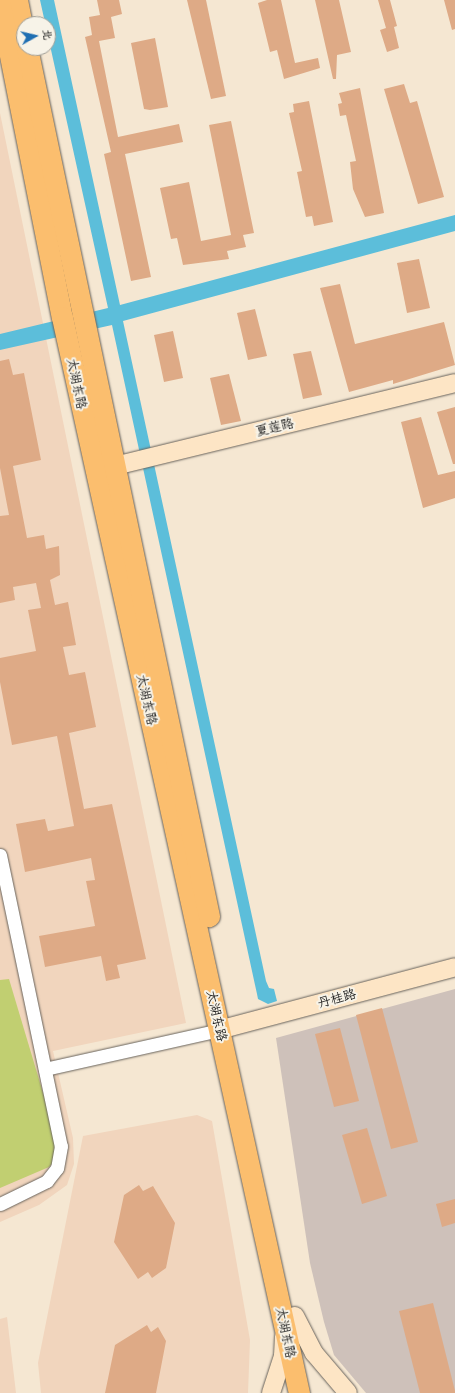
<!DOCTYPE html>
<meta charset="utf-8">
<style>
body{margin:0}
#map{position:relative;width:455px;height:1393px;overflow:hidden;background:#f5e7d2;font-family:Itim,"LXGW WenKai TC",sans-serif}
div>[style]{position:absolute}
.built>*{inset:0;background:#f1d5bd}
.industrial>*{inset:0;background:#cec1ba}
.green>*{inset:0;background:#c1cf71}
.water>*{inset:0;background:#5cbeda}
.building>*{inset:0;background:#deaa86}
.roads{filter:drop-shadow(0 0 1px #68635c) drop-shadow(0 0 1px #68635c)}
.street>*{height:13px;margin:-6.5px;padding:0 6.5px;transform-origin:6.5px;border-radius:6.5px;background:#fff}
.secondary>*{height:18px;margin:-9px;padding:0 9px;transform-origin:9px;border-radius:9px;background:#fde5c5}
.primary>*{height:21px;margin:-10.5px;padding:0 10.5px;transform-origin:10.5px;border-radius:10.5px;background:#fbbe6e}
span{translate:-50% -50%;white-space:nowrap;text-align:center;line-height:1.15;-webkit-text-stroke:4px #f7f3e8;paint-order:stroke}
.street-label{font-size:13px;color:#1c1c1c}
.north{position:absolute;left:16px;top:16px;width:40px;height:40px;box-sizing:border-box;background:#f7f3e8;border:1px solid #9f9d96;border-radius:50%;rotate:82deg;font-size:11px;font-weight:700;line-height:16px;text-align:center;color:#1c1c1c}
.north::after{content:'';display:block;margin:auto;width:14px;height:18px;background:#1f6fb2;clip-path:polygon(50% 0,100% 100%,50% 72%,0 100%)}
</style>
<div id="map">
<div class="built">
<i style="clip-path:polygon(0 113px,186px 1023px,53px 1051px,73px 1138px,74px 1164px,67px 1185px,39px 1205px,0 1222px)"></i>
<i style="clip-path:polygon(197px 1115px,212px 1121px,250px 1340px,248px 1393px,41px 1393px,38px 1363px,83px 1136px)"></i>
<i style="clip-path:polygon(7px 1317px,16px 1393px,0 1393px,0 1319px)"></i>
</div>
<div class="industrial">
<i style="clip-path:polygon(455px 989px,455px 1393px,366px 1393px,334px 1355px,324px 1322px,310px 1263px,276px 1038px)"></i>
</div>
<div class="green">
<i style="clip-path:polygon(9px 979px,61px 1153px,49px 1167px,0 1188px,0 980px)"></i>
</div>
<div class="water">
<i style="clip-path:polygon(40px 0,54px 0,120px 305px,455px 215px,455px 231px,123px 321px,266px 981px,269px 988px,274px 989px,277px 1001px,268px 1004px,258px 999px,257px 994px,112px 325px,0 350px,0 334px,108px 308px)"></i>
</div>
<div class="building">
<i style="clip-path:polygon(97px 0,119px 0,122px 14px,111px 17px,115px 38px,99px 41px,118px 137px,179px 124px,183px 142px,125px 154px,151px 277px,131px 281px,104px 154px,111px 152px,85px 37px,92px 35px,89px 17px,100px 15px)"></i>
<i style="clip-path:polygon(187px 0,206px 0,226px 96px,211px 99px)"></i>
<i style="clip-path:polygon(267px 0,281px 0,295px 63px,318px 58px,320px 68px,284px 79px,277px 50px,270px 52px,258px 3px)"></i>
<i style="clip-path:polygon(315px 0,339px 0,351px 52px,337px 55px,336px 79px,333px 79px)"></i>
<i style="clip-path:polygon(378px 0,390px 0,397px 26px,394px 27px,399px 48px,387px 52px,380px 30px,386px 28px)"></i>
<i style="clip-path:polygon(444px 0,455px 0,455px 29px,452px 30px)"></i>
<i style="clip-path:polygon(155px 38px,168px 107px,150px 110px,144px 109px,131px 43px)"></i>
<i style="clip-path:polygon(404px 84px,410px 103px,417px 101px,444px 197px,418px 204px,384px 89px)"></i>
<i style="clip-path:polygon(360px 88px,384px 213px,365px 217px,353px 189px,350px 162px,356px 161px,346px 115px,340px 116px,338px 104px,342px 103px,339px 93px)"></i>
<i style="clip-path:polygon(309px 101px,333px 222px,314px 226px,312px 216px,306px 217px,297px 172px,302px 171px,289px 113px,294px 112px,293px 104px)"></i>
<i style="clip-path:polygon(231px 121px,254px 233px,243px 235px,246px 247px,227px 251px,229px 259px,183px 265px,177px 238px,171px 239px,160px 188px,189px 182px,201px 241px,231px 235px,209px 125px)"></i>
<i style="clip-path:polygon(419px 259px,430px 308px,407px 313px,397px 263px)"></i>
<i style="clip-path:polygon(340px 284px,355px 344px,444px 322px,455px 365px,393px 384px,393px 380px,349px 392px,320px 288px)"></i>
<i style="clip-path:polygon(255px 309px,267px 356px,248px 360px,237px 313px)"></i>
<i style="clip-path:polygon(173px 331px,183px 378px,164px 382px,154px 335px)"></i>
<i style="clip-path:polygon(311px 351px,322px 395px,303px 399px,293px 354px)"></i>
<i style="clip-path:polygon(9px 359px,13px 375px,24px 373px,41px 460px,13px 466px,27px 538px,44px 535px,46px 549px,59px 546px,60px 575px,50px 580px,55px 605px,68px 602px,76px 645px,63px 647px,69px 675px,85px 672px,96px 727px,69px 733px,84px 809px,112px 804px,146px 959px,117px 965px,120px 978px,106px 981px,101px 956px,45px 967px,39px 936px,95px 926px,86px 881px,95px 880px,91px 858px,25px 872px,16px 824px,45px 819px,48px 831px,74px 826px,57px 736px,12px 745px,0 682px,0 658px,36px 651px,28px 610px,41px 608px,36px 583px,13px 587px,15px 600px,0 603px,0 516px,9px 515px,0 468px,0 361px)"></i>
<i style="clip-path:polygon(229px 374px,241px 421px,221px 425px,210px 378px)"></i>
<i style="clip-path:polygon(455px 407px,455px 464px,453px 464px,437px 412px)"></i>
<i style="clip-path:polygon(421px 417px,438px 475px,455px 471px,455px 498px,423px 508px,401px 422px)"></i>
<i style="clip-path:polygon(382px 1008px,418px 1142px,391px 1149px,356px 1015px)"></i>
<i style="clip-path:polygon(340px 1028px,359px 1101px,334px 1107px,315px 1034px)"></i>
<i style="clip-path:polygon(367px 1128px,387px 1196px,362px 1204px,342px 1135px)"></i>
<i style="clip-path:polygon(139px 1185px,143px 1191px,153px 1186px,175px 1223px,166px 1268px,152px 1278px,148px 1272px,138px 1279px,114px 1242px,124px 1195px)"></i>
<i style="clip-path:polygon(455px 1199px,455px 1223px,442px 1227px,436px 1204px)"></i>
<i style="clip-path:polygon(433px 1303px,455px 1391px,455px 1393px,420px 1393px,399px 1311px)"></i>
<i style="clip-path:polygon(147px 1325px,151px 1332px,158px 1327px,166px 1341px,156px 1393px,105px 1393px,115px 1345px)"></i>
</div>
<div class="roads">
<div class="street">
<i style="left:0;top:855px;width:297px;rotate:78.2deg"></i>
<i style="left:61px;top:1146px;width:22px;rotate:100deg"></i>
<i style="left:57px;top:1168px;width:16px;rotate:128deg"></i>
<i style="left:47px;top:1181px;width:52px;rotate:153.9deg"></i>
<i style="left:45px;top:1069px;width:178px;rotate:-12.6deg"></i>
</div>
<div class="secondary">
<i style="left:102px;top:469px;width:363px;rotate:-13.7deg"></i>
<i style="left:219px;top:1030px;width:244px;rotate:-14.9deg"></i>
<i style="left:295px;top:1316px;width:42px;rotate:62.8deg"></i>
<i style="left:314px;top:1353px;width:52px;rotate:49.6deg"></i>
<i style="left:271px;top:1393px;width:39px;rotate:-72deg"></i>
<i style="left:283px;top:1356px;width:19px;rotate:-87deg"></i>
</div>
<div class="primary">
<i style="left:17px;top:0;width:36px;rotate:79deg"></i>
<i style="left:0;top:5px;width:318px;rotate:78.8deg"></i>
<i style="left:62px;top:317px;width:1102px;rotate:77.58deg"></i>
<i style="left:27px;top:48px;width:887px;rotate:78.16deg"></i>
</div>
</div>
<div class="street-label">
<span style="left:76px;top:384px;rotate:78deg">太湖东路</span>
<span style="left:275px;top:428px;rotate:-14deg">夏莲路</span>
<span style="left:146px;top:700px;rotate:77deg">太湖东路</span>
<span style="left:337px;top:999px;rotate:-15deg">丹桂路</span>
<span style="left:216px;top:1016px;rotate:77deg">太湖东路</span>
<span style="left:285px;top:1333px;rotate:78deg">太湖东路</span>
</div>
<div class="north">北</div>
</div>
